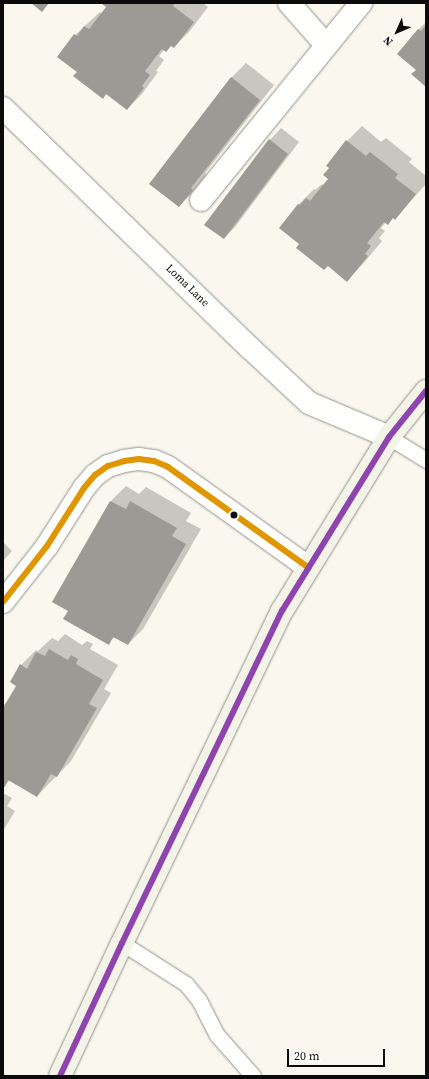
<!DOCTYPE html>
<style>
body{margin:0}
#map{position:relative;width:429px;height:1079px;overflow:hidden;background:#faf8ee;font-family:"Source Serif 4",serif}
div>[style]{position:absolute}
.shadow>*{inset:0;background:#0003}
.building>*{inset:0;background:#9c9a95}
.roads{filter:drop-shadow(0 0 1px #93928d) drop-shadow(0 0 1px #93928d)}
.service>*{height:15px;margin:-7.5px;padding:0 7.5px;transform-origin:7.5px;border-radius:7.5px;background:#fefefc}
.minor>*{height:22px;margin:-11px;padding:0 11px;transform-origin:11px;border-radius:11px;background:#fefefc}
.secondary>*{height:22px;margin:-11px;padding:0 11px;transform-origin:11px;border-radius:11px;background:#f3f3e8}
.bus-1>*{height:6px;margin:-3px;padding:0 3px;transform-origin:3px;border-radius:3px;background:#df9601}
.bus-2>*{height:6px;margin:-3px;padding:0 3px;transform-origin:3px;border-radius:3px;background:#8e44ad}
.dots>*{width:11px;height:11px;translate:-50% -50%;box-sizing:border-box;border:2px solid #fff;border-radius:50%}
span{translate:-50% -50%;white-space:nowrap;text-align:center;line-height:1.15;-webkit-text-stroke:4px #fff;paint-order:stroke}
.street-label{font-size:11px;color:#0b0b0b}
.frame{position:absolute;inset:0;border:4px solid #0b0b0b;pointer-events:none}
.north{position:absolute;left:377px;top:12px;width:40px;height:40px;-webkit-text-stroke:3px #fff;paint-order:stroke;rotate:225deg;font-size:11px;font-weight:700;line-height:16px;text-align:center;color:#0b0b0b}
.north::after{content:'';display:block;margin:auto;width:14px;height:18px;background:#0b0b0b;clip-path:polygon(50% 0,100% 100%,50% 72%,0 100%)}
.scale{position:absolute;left:287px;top:1049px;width:98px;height:18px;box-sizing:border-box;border:2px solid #0b0b0b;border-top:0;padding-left:5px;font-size:12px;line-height:14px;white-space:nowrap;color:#0b0b0b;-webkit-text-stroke:3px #fff;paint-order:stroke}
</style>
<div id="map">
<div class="shadow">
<i style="clip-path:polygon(103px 3px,203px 3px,208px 7px,189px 32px,174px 47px,172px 45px,164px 50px,159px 56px,164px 60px,156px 71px,158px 72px,142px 94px,127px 109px,107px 93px,102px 98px,78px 72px,75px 35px,100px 12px,102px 14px,108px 6px)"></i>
<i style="clip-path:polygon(426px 22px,426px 86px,418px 30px)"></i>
<i style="clip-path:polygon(246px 63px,274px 85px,205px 173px,207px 174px,194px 191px,179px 206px,231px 78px)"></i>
<i style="clip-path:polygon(362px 126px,381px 142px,386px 138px,412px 159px,409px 162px,426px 176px,426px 184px,395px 219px,393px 217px,386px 222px,381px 228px,385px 231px,379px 238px,382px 241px,362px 265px,347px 280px,280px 228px,299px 204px,314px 189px,315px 190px,322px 184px,324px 186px,329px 179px,347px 141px)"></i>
<i style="clip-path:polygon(281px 128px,299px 142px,235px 227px,224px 238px,270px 140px)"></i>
<i style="clip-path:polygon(126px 486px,139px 494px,146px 487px,191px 513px,186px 521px,201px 529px,143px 629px,128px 644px,115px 637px,108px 643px,69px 610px,53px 601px,111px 501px)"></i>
<i style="clip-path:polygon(3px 542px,12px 551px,3px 561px)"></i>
<i style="clip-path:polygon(65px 634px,82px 645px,87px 641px,93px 644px,90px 649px,118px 665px,104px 689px,111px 693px,71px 761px,37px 796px,10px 780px,4px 786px,3px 785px,3px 705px,8px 702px,18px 685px,21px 665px,36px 650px,38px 651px,52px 638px,58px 641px)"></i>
<i style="clip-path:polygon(3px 793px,12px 798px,7px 806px,15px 811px,3px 831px)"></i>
</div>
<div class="building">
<i style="clip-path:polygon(31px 3px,49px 3px,42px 12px)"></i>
<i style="clip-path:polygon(101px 3px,175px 3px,173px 6px,194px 22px,174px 48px,171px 46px,166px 52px,162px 49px,145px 71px,150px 75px,142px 86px,144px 88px,127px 110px,106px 94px,103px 99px,73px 76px,77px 72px,57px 57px,74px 34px,77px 36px,84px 26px,89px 29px,106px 7px)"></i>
<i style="clip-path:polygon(426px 25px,426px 87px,411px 74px,416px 70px,397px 54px,418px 29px,421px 31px)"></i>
<i style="clip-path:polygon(231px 77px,260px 100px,191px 188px,193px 190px,179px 207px,149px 184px)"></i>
<i style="clip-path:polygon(269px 139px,288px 154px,224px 239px,204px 225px)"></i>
<i style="clip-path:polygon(346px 140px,366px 156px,370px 152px,398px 174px,395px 178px,416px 194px,395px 220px,393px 218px,388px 225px,384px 222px,367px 243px,371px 246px,365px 254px,368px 256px,347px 282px,328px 266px,324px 270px,296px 248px,299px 244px,279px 228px,298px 204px,300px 205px,306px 198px,310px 201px,328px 179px,323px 175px,329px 168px,326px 166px)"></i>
<i style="clip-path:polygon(110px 501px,126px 509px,130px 501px,177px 528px,172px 536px,186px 544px,128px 645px,113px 637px,109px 645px,63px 619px,68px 611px,52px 602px)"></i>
<i style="clip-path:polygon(49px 649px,68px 660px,71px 655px,78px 659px,76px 664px,103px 680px,89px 704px,97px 708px,57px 777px,51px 774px,37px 797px,8px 780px,5px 787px,3px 786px,3px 708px,16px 686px,10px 682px,20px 664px,27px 669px,36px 652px,45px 656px)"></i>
</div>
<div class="roads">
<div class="service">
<i style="left:389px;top:437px;width:44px;rotate:31.9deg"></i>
<i style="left:122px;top:943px;width:76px;rotate:32.6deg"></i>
<i style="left:186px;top:984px;width:21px;rotate:51deg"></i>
<i style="left:199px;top:1000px;width:39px;rotate:63deg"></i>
<i style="left:217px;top:1035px;width:55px;rotate:48.7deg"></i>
</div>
<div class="minor">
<i style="left:289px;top:3px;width:56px;rotate:48.6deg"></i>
<i style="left:3px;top:108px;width:344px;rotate:44.2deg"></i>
<i style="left:250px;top:348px;width:81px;rotate:43deg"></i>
<i style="left:309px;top:403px;width:87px;rotate:23deg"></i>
<i style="left:201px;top:200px;width:254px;rotate:-50.9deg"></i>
<i style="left:3px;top:602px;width:71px;rotate:-51.8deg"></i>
<i style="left:47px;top:546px;width:69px;rotate:-57.5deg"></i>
<i style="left:84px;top:488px;width:17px;rotate:-50deg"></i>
<i style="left:95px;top:475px;width:16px;rotate:-35deg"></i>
<i style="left:108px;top:466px;width:17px;rotate:-17deg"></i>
<i style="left:124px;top:461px;width:15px;rotate:-8deg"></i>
<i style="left:139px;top:459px;width:15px;rotate:8deg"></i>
<i style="left:154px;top:461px;width:15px;rotate:23deg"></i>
<i style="left:168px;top:467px;width:173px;rotate:35.6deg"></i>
</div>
<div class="secondary">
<i style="left:60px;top:1076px;width:147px;rotate:-65deg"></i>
<i style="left:122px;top:943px;width:369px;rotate:-64.3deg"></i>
<i style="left:282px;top:611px;width:204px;rotate:-58.4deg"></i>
<i style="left:389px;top:437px;width:59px;rotate:-51.2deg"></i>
</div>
</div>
<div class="bus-1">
<i style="left:3px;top:602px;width:71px;rotate:-51.8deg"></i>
<i style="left:47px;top:546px;width:69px;rotate:-57.5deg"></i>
<i style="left:84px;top:488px;width:17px;rotate:-50deg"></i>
<i style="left:95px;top:475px;width:16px;rotate:-35deg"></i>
<i style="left:108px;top:466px;width:17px;rotate:-17deg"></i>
<i style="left:124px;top:461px;width:15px;rotate:-8deg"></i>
<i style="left:139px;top:459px;width:15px;rotate:8deg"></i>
<i style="left:154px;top:461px;width:15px;rotate:23deg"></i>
<i style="left:168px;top:467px;width:173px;rotate:35.6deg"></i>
</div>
<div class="bus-2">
<i style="left:60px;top:1076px;width:147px;rotate:-65deg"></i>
<i style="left:122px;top:943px;width:369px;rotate:-64.3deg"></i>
<i style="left:282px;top:611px;width:204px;rotate:-58.4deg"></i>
<i style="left:389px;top:437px;width:59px;rotate:-51.2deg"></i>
</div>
<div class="dots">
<i style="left:234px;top:515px;background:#0b0b0b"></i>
</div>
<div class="street-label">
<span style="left:187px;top:286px;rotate:44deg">Loma Lane</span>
</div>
<div class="frame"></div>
<div class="north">N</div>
<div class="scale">20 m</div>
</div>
